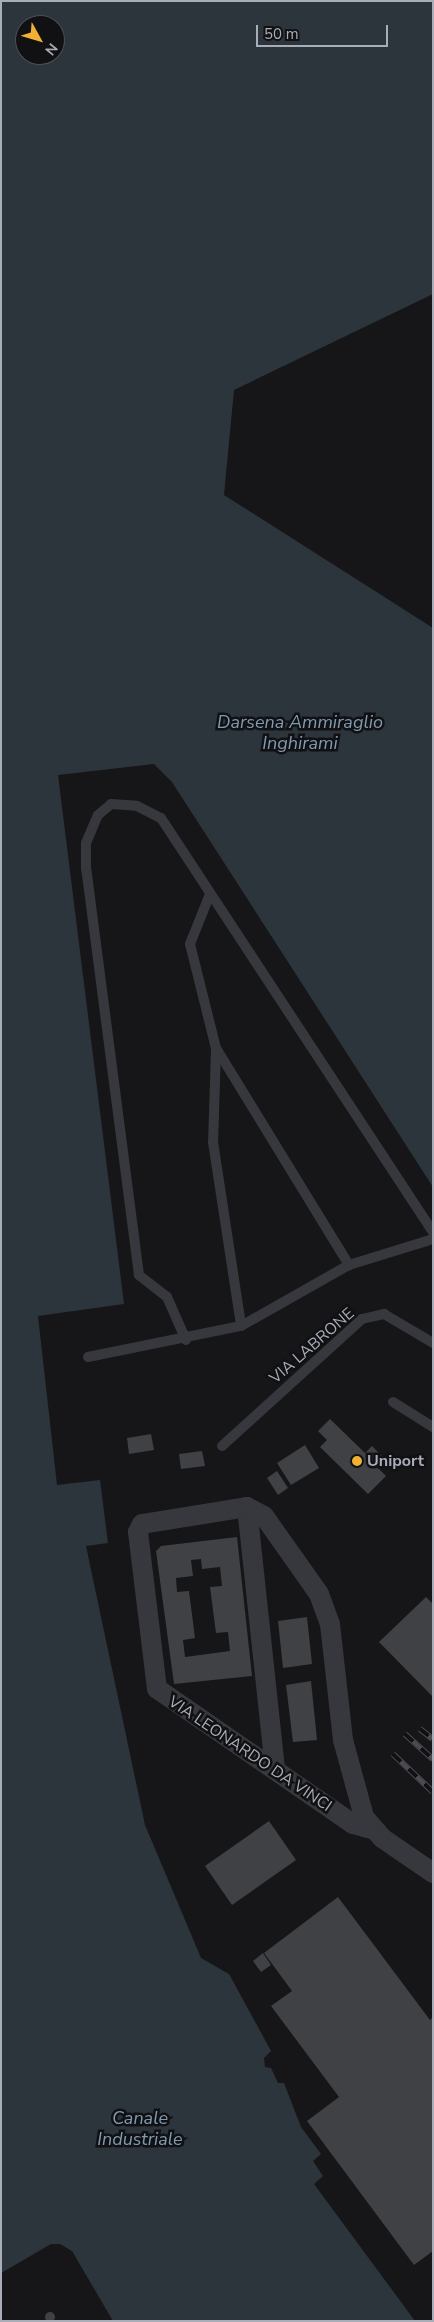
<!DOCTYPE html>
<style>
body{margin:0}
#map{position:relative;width:434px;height:2322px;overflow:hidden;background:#161618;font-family:"Nunito Sans",sans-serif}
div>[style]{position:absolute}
.water>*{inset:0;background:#2c353c}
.building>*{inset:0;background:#404145}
.round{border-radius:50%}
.service>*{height:10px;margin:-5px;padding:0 5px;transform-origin:5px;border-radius:5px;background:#37383d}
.minor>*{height:20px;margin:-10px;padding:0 10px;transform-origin:10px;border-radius:10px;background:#37383d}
.rail>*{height:5.5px;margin-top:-2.75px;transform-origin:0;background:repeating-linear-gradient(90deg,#111113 0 11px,#4a4c52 0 22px);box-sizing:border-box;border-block:1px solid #4a4c52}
.dots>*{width:14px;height:14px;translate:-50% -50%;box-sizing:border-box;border:2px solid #111113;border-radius:50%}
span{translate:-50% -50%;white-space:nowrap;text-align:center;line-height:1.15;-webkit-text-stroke:5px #111113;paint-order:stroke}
.street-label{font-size:16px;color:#a8adb8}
.poi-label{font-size:16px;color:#a8adb8;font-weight:700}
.left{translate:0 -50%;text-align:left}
.water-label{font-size:18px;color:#7f9bb3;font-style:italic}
.frame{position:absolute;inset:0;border:2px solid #a8adb8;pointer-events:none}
.north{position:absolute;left:15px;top:15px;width:50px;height:50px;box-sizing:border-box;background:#111113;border:1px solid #4d4f55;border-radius:50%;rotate:129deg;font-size:14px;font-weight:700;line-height:20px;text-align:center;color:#a8adb8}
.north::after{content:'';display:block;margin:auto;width:18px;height:22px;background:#f2b134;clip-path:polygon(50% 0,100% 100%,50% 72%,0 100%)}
.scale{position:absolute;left:256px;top:25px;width:132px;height:22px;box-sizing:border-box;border:2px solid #a8adb8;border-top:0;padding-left:6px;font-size:15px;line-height:18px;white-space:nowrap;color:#a8adb8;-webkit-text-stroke:4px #111113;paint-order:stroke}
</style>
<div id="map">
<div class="water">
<i style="clip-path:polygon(evenodd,1px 1px,433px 1px,433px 294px,234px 390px,224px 495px,433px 628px,433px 1187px,172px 782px,154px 764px,58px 775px,124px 1304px,38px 1316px,57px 1485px,100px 1480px,108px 1543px,86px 1546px,145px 1825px,201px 1958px,229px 1974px,271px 2051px,264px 2058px,265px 2067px,271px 2068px,278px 2083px,284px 2083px,301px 2127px,321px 2154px,313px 2161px,323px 2176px,314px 2184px,415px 2321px,113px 2321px,72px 2251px,60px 2244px,51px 2244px,1px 2273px,1px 1px,25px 25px,55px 25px,55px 55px,25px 55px,25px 25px)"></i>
</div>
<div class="building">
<i style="clip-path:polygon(330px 1419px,365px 1453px,372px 1446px,383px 1457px,375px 1465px,386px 1476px,368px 1494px,320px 1447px,327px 1440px,318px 1431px)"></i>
<i style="clip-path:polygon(151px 1434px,154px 1450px,129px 1454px,127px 1438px)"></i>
<i style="clip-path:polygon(305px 1445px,319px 1468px,291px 1485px,277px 1463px)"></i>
<i style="clip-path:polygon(202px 1451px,205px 1466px,181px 1469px,179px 1454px)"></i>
<i style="clip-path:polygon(277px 1471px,288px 1488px,278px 1495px,267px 1478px)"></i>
<i style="clip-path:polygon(evenodd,237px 1537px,252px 1676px,174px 1684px,156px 1551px,161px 1546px,237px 1537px,201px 1559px,202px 1569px,220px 1567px,222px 1586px,210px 1587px,216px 1633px,228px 1632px,230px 1651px,185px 1657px,183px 1640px,195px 1638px,189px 1591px,177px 1592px,176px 1578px,193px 1576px,191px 1560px,201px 1559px)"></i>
<i style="clip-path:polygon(426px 1597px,433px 1604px,433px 1697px,379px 1642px)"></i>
<i style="clip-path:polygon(307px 1617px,312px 1664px,283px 1668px,278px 1621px)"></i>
<i style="clip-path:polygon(311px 1681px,317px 1740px,293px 1742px,286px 1685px)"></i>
<i style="clip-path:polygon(269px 1821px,296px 1860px,232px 1905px,205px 1866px)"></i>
<i style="clip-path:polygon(338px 1897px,430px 2020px,433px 2017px,433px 2251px,414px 2265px,307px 2121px,339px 2097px,271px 2006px,292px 1991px,264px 1953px)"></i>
<i style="clip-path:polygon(263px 1953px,271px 1965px,261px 1972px,253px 1961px)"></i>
<i class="round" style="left:45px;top:2312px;width:10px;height:10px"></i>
</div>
<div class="service">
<i style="left:210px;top:894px;width:54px;rotate:111.8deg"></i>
<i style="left:190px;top:944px;width:107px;rotate:76deg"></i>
<i style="left:216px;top:1048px;width:255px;rotate:58.5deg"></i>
<i style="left:216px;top:1049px;width:93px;rotate:91.8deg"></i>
<i style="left:213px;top:1142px;width:186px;rotate:81.3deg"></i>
<i style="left:186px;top:1340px;width:47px;rotate:-113.8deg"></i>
<i style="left:167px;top:1297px;width:36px;rotate:-142deg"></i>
<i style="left:139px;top:1275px;width:409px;rotate:-97.4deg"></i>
<i style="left:86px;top:869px;width:26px;rotate:-90deg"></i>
<i style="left:86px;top:843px;width:30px;rotate:-67deg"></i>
<i style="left:98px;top:815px;width:17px;rotate:-40deg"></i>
<i style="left:111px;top:804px;width:26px;rotate:4deg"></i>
<i style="left:137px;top:806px;width:27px;rotate:27deg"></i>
<i style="left:161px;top:818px;width:495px;rotate:56.7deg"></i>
<i style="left:88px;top:1357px;width:156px;rotate:-11.5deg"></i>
<i style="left:241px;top:1326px;width:124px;rotate:-29.5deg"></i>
<i style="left:349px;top:1265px;width:88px;rotate:-17.2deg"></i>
<i style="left:393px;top:1402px;width:47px;rotate:32deg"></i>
<i style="left:222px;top:1446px;width:189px;rotate:-42.2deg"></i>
<i style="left:362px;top:1319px;width:23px;rotate:-13deg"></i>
<i style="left:384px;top:1314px;width:57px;rotate:30.6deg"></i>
</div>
<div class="minor">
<i style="left:247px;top:1507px;width:264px;rotate:83.9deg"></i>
<i style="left:371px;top:1829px;width:19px;rotate:-164deg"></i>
<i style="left:353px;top:1824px;width:238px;rotate:-145.4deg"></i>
<i style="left:157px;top:1689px;width:158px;rotate:-96.9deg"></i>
<i style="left:138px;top:1532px;width:9px;rotate:-63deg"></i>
<i style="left:142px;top:1524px;width:106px;rotate:-9.2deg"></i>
<i style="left:247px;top:1507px;width:19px;rotate:28deg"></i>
<i style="left:264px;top:1516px;width:95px;rotate:54.8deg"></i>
<i style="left:319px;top:1594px;width:32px;rotate:70deg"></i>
<i style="left:330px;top:1624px;width:117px;rotate:83.6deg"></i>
<i style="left:343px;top:1740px;width:80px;rotate:74.7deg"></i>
<i style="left:364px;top:1817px;width:28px;rotate:49deg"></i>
<i style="left:382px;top:1838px;width:62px;rotate:34.5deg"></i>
</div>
<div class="rail">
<i style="left:420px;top:1729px;width:16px;rotate:38deg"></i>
<i style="left:405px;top:1734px;width:38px;rotate:42deg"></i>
<i style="left:393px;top:1754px;width:55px;rotate:43.5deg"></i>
</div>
<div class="dots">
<i style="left:357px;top:1461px;background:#f2b134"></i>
</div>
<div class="street-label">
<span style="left:312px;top:1346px;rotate:-41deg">VIA LABRONE</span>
<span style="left:250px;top:1754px;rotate:34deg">VIA LEONARDO DA VINCI</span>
</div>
<div class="poi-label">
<span class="left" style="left:367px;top:1461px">Uniport</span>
</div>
<div class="water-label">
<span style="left:300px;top:733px">Darsena Ammiraglio<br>Inghirami</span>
<span style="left:140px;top:2129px">Canale<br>Industriale</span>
</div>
<div class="frame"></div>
<div class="north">N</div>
<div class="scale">50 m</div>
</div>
